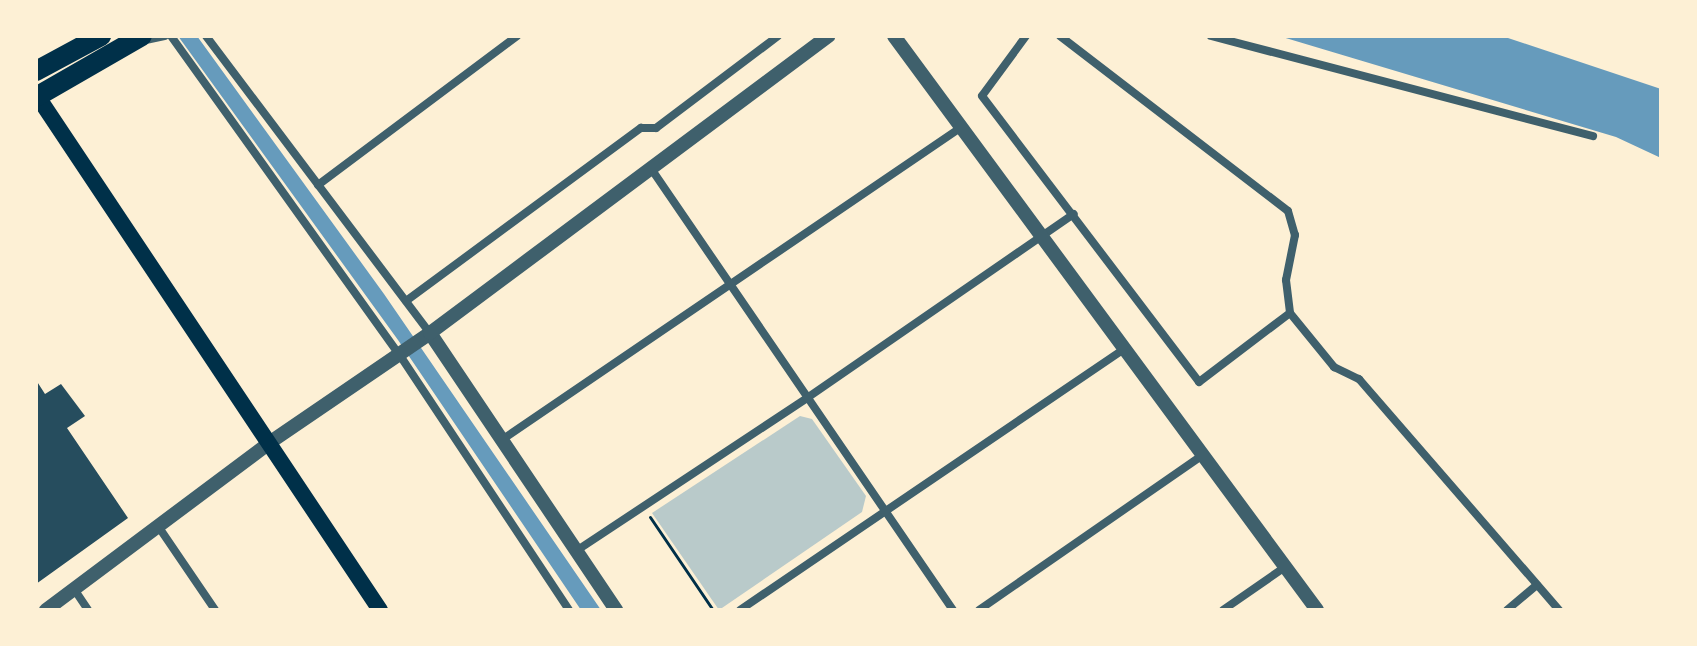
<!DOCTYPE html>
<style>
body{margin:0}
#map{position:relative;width:1697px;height:646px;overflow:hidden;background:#fdf0d5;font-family:Figtree,sans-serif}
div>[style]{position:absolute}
.green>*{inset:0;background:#b9caca}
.water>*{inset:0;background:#669bbc}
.building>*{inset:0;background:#264d5e}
.path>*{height:3px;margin:-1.5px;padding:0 1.5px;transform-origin:1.5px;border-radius:1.5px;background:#003049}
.minor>*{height:8px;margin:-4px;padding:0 4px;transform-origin:4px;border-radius:4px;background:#3f606c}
.tertiary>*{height:14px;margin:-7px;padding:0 7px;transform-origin:7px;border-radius:7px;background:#3f606c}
.secondary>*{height:16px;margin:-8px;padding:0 8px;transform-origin:8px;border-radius:8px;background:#003049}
.trunk>*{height:20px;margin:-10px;padding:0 10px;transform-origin:10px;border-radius:10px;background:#003049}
span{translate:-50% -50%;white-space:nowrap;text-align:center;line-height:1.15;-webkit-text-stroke:7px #fdf0d5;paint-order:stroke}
.frame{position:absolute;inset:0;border:38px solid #fdf0d5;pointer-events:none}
</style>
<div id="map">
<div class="green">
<i style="clip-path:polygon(800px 416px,812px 419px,866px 496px,862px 512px,719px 610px,652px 513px)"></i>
</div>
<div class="water">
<i style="clip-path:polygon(178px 36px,197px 36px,384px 294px,601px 610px,581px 610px,398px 340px)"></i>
<i style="clip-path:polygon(1279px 36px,1502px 36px,1661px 89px,1661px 158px,1616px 137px)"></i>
</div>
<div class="building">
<i style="clip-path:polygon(36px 380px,45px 394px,61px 384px,85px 416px,67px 428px,128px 518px,36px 584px)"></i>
</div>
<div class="path">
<i style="left:650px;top:517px;width:112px;rotate:55.9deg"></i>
</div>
<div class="minor">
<i style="left:171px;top:36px;width:391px;rotate:54.4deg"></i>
<i style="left:399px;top:354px;width:307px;rotate:56.4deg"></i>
<i style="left:206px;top:36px;width:372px;rotate:53deg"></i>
<i style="left:1026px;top:36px;width:74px;rotate:126.3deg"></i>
<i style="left:982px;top:96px;width:359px;rotate:52.8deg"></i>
<i style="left:1199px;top:382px;width:114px;rotate:-37.2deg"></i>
<i style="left:1060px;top:36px;width:287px;rotate:37.5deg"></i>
<i style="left:1288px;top:211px;width:25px;rotate:74deg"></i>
<i style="left:1295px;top:235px;width:46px;rotate:101.3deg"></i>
<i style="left:1286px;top:280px;width:33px;rotate:83deg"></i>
<i style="left:1290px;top:313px;width:70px;rotate:50.8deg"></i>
<i style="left:1334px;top:367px;width:28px;rotate:26deg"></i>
<i style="left:1359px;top:379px;width:306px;rotate:49.1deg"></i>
<i style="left:1211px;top:36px;width:395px;rotate:14.7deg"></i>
<i style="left:141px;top:41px;width:24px;rotate:-12deg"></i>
<i style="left:650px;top:167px;width:537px;rotate:55.63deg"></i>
<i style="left:318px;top:185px;width:249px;rotate:-36.8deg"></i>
<i style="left:406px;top:301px;width:292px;rotate:-36.4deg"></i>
<i style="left:641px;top:128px;width:15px"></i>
<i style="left:656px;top:128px;width:153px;rotate:-37deg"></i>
<i style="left:503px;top:439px;width:556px;rotate:-34.23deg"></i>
<i style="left:158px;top:526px;width:102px;rotate:55.8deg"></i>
<i style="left:576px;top:551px;width:277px;rotate:-33.5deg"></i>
<i style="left:807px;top:398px;width:324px;rotate:-34.6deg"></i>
<i style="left:74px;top:589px;width:25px;rotate:56deg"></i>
<i style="left:740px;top:610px;width:464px;rotate:-34.2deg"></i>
<i style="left:979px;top:610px;width:272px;rotate:-34.7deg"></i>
<i style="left:1223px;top:610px;width:75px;rotate:-34.7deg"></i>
<i style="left:1507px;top:610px;width:39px;rotate:-40deg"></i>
</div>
<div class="tertiary">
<i style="left:894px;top:36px;width:713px;rotate:53.61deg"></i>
<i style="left:430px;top:333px;width:334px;rotate:56.1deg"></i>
<i style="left:46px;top:610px;width:279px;rotate:-36.8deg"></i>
<i style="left:269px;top:443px;width:195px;rotate:-34.3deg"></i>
<i style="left:430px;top:333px;width:497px;rotate:-36.7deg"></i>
</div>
<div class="secondary">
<i style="left:36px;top:94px;width:620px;rotate:56.31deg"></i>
</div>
<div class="trunk">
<i style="left:36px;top:71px;width:74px;rotate:-28.3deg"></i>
<i style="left:36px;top:97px;width:122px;rotate:-29.9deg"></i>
</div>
<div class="frame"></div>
</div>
